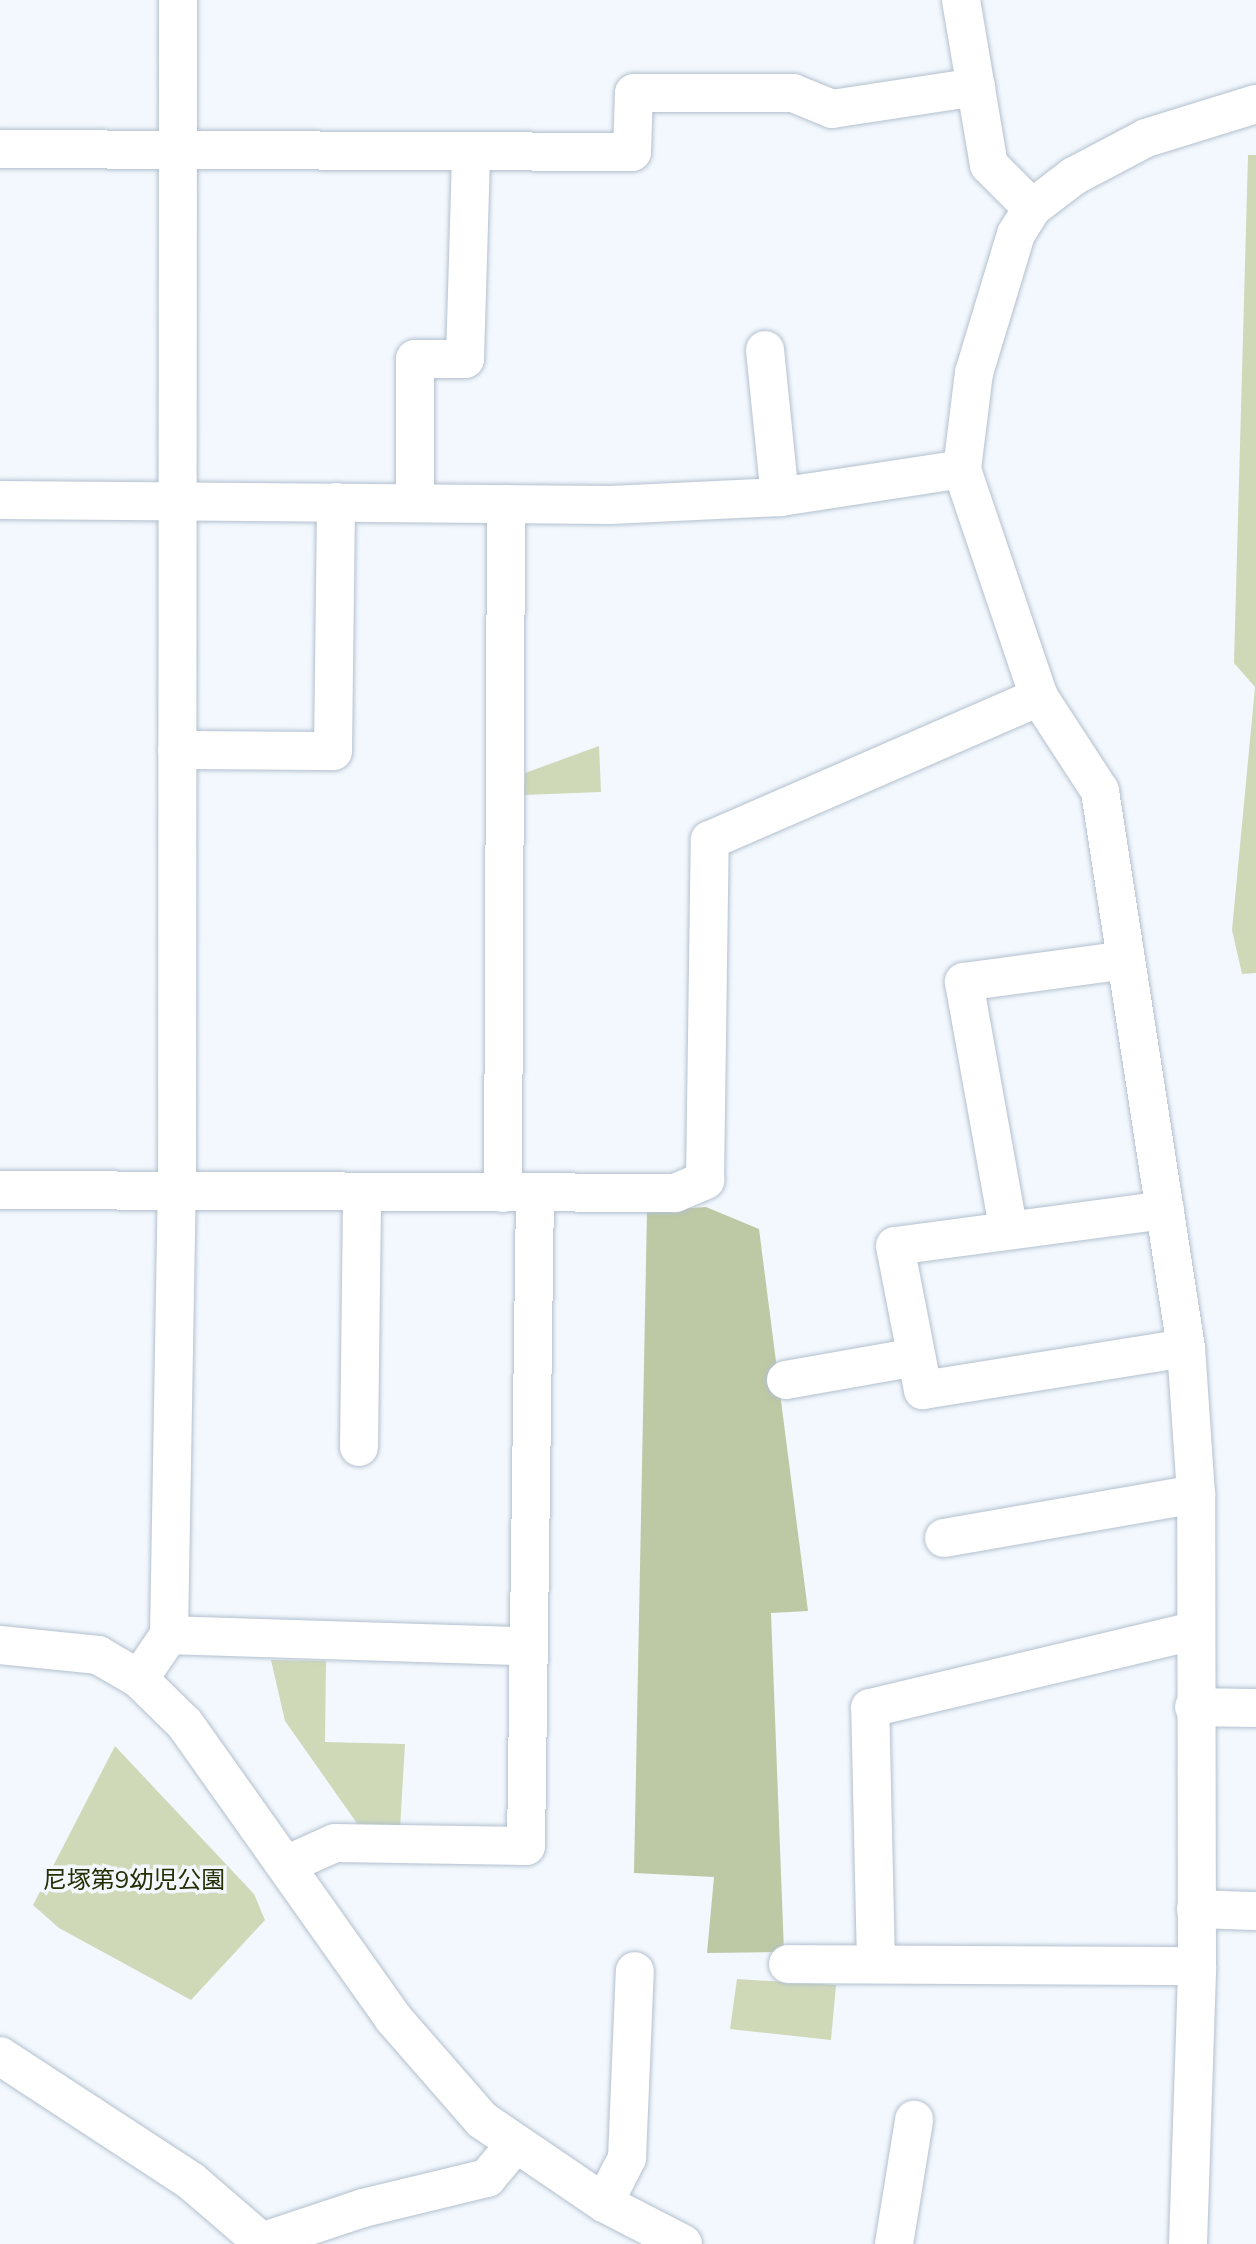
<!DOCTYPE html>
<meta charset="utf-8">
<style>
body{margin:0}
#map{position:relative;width:1256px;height:2244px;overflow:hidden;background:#f3f8fe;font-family:Mulish,"Noto Sans JP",sans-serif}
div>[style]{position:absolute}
.green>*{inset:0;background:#cfd9b8}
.forest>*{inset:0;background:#bdc8a4}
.roads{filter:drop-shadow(0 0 2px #b3c0ce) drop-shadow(0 0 2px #b3c0ce)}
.minor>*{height:38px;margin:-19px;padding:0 19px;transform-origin:19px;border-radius:19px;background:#fff}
.tertiary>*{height:38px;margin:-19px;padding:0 19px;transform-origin:19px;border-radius:19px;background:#fff}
span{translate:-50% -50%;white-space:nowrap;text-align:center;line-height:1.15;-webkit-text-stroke:7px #f3f8fe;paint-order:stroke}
.park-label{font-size:24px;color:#252f04}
</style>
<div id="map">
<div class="green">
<i style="clip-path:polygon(1248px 155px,1256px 155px,1256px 973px,1242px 974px,1232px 930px,1255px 687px,1234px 663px)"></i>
<i style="clip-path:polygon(599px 746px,601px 792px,524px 795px,525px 773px)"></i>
<i style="clip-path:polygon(271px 1660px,326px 1661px,325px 1742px,405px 1744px,400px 1829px,361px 1829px,285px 1721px)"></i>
<i style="clip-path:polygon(115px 1746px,254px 1894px,265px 1920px,191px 2000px,59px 1928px,33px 1905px)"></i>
<i style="clip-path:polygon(737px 1979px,836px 1985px,831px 2040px,730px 2029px)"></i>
</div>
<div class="forest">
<i style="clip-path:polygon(706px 1207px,759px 1229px,808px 1611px,771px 1613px,784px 1952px,707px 1953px,714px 1877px,634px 1873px,647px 1211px)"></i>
</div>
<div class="roads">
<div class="minor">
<i style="left:961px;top:0;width:167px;rotate:80.4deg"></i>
<i style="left:989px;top:165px;width:61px;rotate:45deg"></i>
<i style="left:0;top:149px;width:632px;rotate:0.27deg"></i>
<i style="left:632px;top:152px;width:59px;rotate:-88.1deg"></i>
<i style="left:634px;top:93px;width:159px"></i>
<i style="left:793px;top:93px;width:42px;rotate:22.3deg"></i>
<i style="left:832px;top:109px;width:146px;rotate:-8.7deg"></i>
<i style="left:765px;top:350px;width:148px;rotate:84.2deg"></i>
<i style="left:0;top:500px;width:611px;rotate:0.47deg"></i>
<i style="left:611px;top:505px;width:169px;rotate:-2.7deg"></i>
<i style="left:780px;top:497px;width:184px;rotate:-8.7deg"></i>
<i style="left:415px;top:503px;width:144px;rotate:-90deg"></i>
<i style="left:415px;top:359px;width:50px"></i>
<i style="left:465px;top:359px;width:207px;rotate:-88.3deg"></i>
<i style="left:177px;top:750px;width:156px;rotate:0.4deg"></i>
<i style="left:333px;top:751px;width:249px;rotate:-89.3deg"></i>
<i style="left:0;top:1190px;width:675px;rotate:0.25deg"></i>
<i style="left:675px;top:1193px;width:33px;rotate:-23deg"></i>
<i style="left:705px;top:1180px;width:340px;rotate:-89.2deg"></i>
<i style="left:710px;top:840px;width:359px;rotate:-23.5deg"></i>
<i style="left:503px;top:1193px;width:689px;rotate:-89.75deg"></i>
<i style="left:1165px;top:1210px;width:272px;rotate:172.4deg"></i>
<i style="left:895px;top:1246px;width:147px;rotate:79deg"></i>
<i style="left:923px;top:1390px;width:266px;rotate:-9.1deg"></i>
<i style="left:1008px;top:1227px;width:249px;rotate:-100.2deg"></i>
<i style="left:964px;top:982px;width:163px;rotate:-7.7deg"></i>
<i style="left:786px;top:1380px;width:132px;rotate:-10deg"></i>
<i style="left:359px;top:1447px;width:255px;rotate:-89.3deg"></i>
<i style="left:944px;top:1538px;width:256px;rotate:-9.9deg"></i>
<i style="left:169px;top:1635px;width:360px;rotate:1.8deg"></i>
<i style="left:139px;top:1679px;width:53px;rotate:-55.7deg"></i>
<i style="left:169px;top:1635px;width:444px;rotate:-89deg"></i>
<i style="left:177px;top:1191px;width:1191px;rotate:-89.95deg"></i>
<i style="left:1194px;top:1707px;width:62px;rotate:0.9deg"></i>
<i style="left:288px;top:1864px;width:51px;rotate:-24.1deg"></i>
<i style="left:335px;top:1843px;width:191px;rotate:0.9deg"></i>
<i style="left:526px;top:1846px;width:653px;rotate:-89.21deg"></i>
<i style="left:1196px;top:1909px;width:60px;rotate:1.9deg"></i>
<i style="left:788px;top:1964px;width:409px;rotate:0.3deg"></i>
<i style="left:876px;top:1964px;width:256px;rotate:-91.3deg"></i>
<i style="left:870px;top:1708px;width:332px;rotate:-13.4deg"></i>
<i style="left:0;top:2056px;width:228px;rotate:33.2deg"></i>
<i style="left:191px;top:2181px;width:96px;rotate:40.8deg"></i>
<i style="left:604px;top:2203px;width:51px;rotate:-62.9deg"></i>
<i style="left:627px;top:2158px;width:187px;rotate:-87.6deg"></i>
<i style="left:894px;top:2244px;width:126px;rotate:-80.8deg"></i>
<i style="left:1188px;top:2244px;width:278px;rotate:-88.1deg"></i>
<i style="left:1197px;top:1966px;width:472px;rotate:-90.1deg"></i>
<i style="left:1196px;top:1494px;width:146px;rotate:-93.9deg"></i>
<i style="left:1186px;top:1348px;width:564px;rotate:-98.78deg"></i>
<i style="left:1100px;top:791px;width:112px;rotate:-123deg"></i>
<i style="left:1039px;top:697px;width:241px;rotate:-108.7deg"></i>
<i style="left:962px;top:469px;width:97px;rotate:-82.9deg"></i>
<i style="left:974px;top:373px;width:145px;rotate:-73.2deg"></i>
<i style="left:1016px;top:234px;width:31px;rotate:-58deg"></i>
<i style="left:1032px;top:208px;width:53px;rotate:-37.3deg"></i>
<i style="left:1074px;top:176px;width:81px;rotate:-27.8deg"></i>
<i style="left:1146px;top:138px;width:115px;rotate:-17.2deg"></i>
</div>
<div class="tertiary">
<i style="left:0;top:1645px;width:99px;rotate:5.8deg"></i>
<i style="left:98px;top:1655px;width:48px;rotate:30.3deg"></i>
<i style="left:139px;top:1679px;width:64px;rotate:44.4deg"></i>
<i style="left:185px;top:1724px;width:360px;rotate:54.7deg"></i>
<i style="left:393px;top:2018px;width:135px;rotate:48.9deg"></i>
<i style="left:482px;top:2120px;width:148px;rotate:34.2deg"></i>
<i style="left:604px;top:2203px;width:89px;rotate:27.4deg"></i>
<i style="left:255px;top:2244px;width:114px;rotate:-18.4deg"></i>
<i style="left:363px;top:2208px;width:128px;rotate:-13.6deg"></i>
<i style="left:487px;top:2178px;width:40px;rotate:-50deg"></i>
</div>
</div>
<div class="park-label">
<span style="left:134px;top:1880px">尼塚第9幼児公園</span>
</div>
</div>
